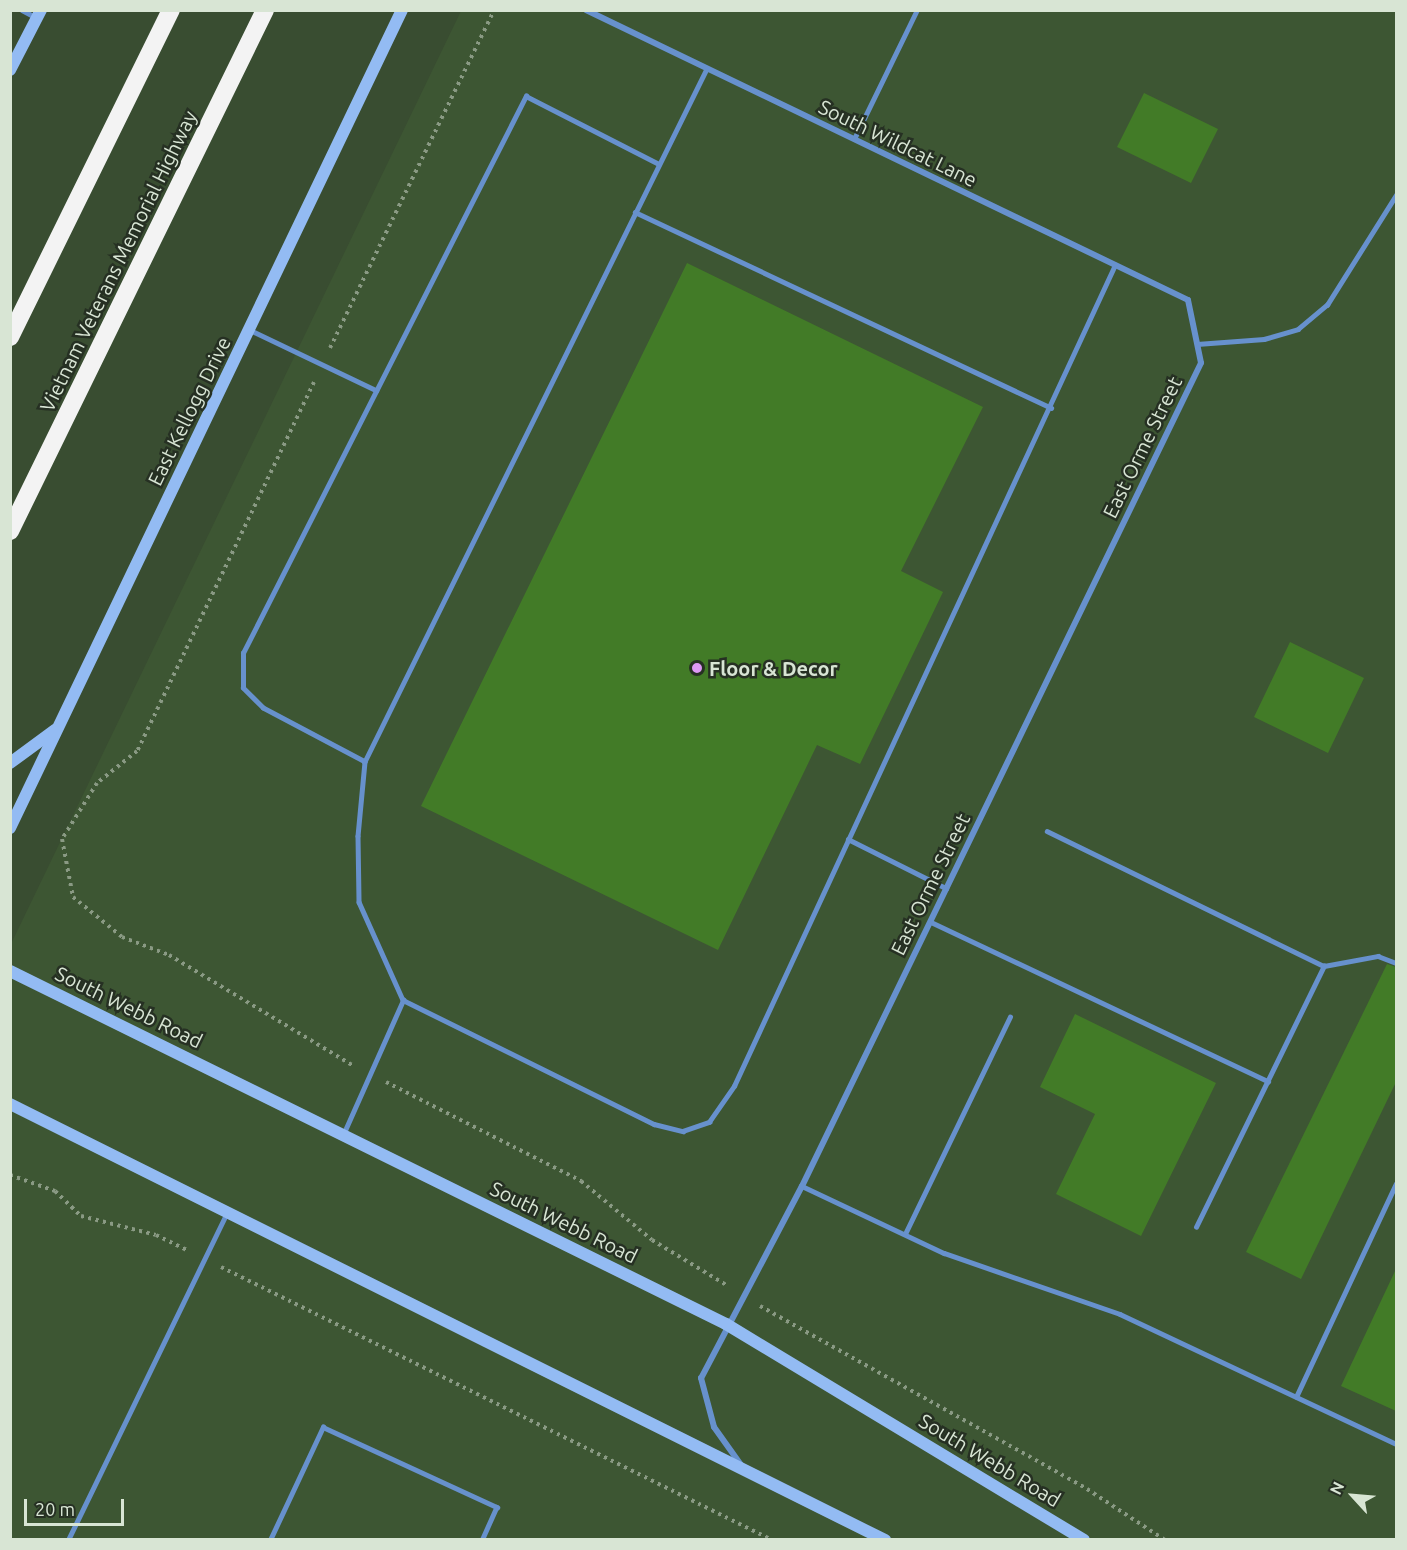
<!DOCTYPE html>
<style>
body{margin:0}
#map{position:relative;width:1407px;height:1550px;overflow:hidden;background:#394d31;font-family:Ubuntu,sans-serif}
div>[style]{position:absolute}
.built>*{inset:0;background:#3d5633}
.building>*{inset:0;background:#427b27}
.path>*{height:4px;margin-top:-2px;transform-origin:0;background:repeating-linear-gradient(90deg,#8a9a84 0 3px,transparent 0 7.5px)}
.service>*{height:4.5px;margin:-2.25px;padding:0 2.25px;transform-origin:2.25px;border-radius:2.25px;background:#6791cd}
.minor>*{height:6px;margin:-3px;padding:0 3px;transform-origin:3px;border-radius:3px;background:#6791cd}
.secondary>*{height:12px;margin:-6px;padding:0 6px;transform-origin:6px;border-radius:6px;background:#93bbf3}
.motorway>*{height:18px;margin:-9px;padding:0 9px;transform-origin:9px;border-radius:9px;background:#f3f3f3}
.dots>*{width:16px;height:16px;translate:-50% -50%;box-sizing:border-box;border:3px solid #263023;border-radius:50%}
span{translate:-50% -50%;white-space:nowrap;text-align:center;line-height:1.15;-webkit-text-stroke:5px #263023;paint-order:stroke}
.street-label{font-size:20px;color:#d8e5d4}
.poi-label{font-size:20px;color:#d8e5d4;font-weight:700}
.left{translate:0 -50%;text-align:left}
.frame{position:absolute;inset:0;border:12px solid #d8e5d4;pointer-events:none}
.north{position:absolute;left:1323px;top:1466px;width:60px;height:60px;-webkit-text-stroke:4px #263023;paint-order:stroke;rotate:296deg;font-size:16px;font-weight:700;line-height:24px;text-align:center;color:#d8e5d4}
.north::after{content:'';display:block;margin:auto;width:21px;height:27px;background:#d8e5d4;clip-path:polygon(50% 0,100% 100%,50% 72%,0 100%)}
.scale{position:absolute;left:24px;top:1499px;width:100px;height:27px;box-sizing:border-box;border:3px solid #d8e5d4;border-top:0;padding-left:8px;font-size:18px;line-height:21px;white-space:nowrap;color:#d8e5d4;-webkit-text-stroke:4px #263023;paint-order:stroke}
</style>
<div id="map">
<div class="built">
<i style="clip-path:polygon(461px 11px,1396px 11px,1396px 1539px,11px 1539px,10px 946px)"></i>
</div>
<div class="building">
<i style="clip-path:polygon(1144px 93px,1218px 129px,1191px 183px,1117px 147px)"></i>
<i style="clip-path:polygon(687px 263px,983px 407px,901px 571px,943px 592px,860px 764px,817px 745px,718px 950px,421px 806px)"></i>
<i style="clip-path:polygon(1290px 642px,1364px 678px,1328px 753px,1254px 717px)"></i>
<i style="clip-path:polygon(1387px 964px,1396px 967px,1396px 1082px,1301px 1279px,1246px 1252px)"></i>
<i style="clip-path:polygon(1075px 1014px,1216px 1083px,1141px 1236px,1056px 1194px,1095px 1114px,1040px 1087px)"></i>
<i style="clip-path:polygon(1396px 1269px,1396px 1411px,1341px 1386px)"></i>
</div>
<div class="path">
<i style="left:330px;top:348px;width:376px;rotate:-64.1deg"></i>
<i style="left:314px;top:382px;width:409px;rotate:115.6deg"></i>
<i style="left:137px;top:751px;width:51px;rotate:141.3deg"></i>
<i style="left:97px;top:783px;width:66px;rotate:122deg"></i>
<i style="left:62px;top:839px;width:59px;rotate:79.3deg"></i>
<i style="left:73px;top:897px;width:63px;rotate:39.2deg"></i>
<i style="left:122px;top:937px;width:50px;rotate:21deg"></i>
<i style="left:169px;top:955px;width:214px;rotate:31deg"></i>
<i style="left:386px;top:1082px;width:219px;rotate:26.9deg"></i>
<i style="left:581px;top:1181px;width:92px;rotate:39.7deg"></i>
<i style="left:652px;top:1240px;width:89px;rotate:31.2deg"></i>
<i style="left:10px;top:1175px;width:48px;rotate:19.6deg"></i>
<i style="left:55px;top:1191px;width:36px;rotate:44deg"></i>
<i style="left:81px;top:1216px;width:77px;rotate:14.2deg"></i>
<i style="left:156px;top:1235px;width:34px;rotate:26deg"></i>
<i style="left:221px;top:1267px;width:615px;rotate:26.36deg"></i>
<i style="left:760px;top:1306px;width:375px;rotate:29.2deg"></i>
<i style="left:1087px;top:1489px;width:93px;rotate:33.2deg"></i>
</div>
<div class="service">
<i style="left:22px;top:10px;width:15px;rotate:28deg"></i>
<i style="left:707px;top:69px;width:773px;rotate:116.27deg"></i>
<i style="left:365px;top:762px;width:74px;rotate:95.4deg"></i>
<i style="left:358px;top:836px;width:66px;rotate:89.1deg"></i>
<i style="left:359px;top:902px;width:107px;rotate:65.8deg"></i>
<i style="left:403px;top:1000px;width:280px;rotate:26.3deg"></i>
<i style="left:654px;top:1124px;width:30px;rotate:14deg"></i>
<i style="left:683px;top:1131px;width:28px;rotate:-19deg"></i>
<i style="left:709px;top:1122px;width:44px;rotate:-55.2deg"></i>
<i style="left:734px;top:1086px;width:905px;rotate:-65.11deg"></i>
<i style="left:854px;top:139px;width:144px;rotate:-64deg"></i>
<i style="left:635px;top:212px;width:460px;rotate:25.2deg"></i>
<i style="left:250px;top:330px;width:140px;rotate:25.5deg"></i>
<i style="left:1197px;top:344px;width:67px;rotate:-4.3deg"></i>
<i style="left:1264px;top:339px;width:35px;rotate:-16deg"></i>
<i style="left:1298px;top:329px;width:38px;rotate:-40deg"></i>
<i style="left:1327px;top:305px;width:130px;rotate:-57.9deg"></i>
<i style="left:365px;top:762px;width:115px;rotate:-152.1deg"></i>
<i style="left:263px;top:708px;width:28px;rotate:-135deg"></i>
<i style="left:243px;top:688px;width:35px;rotate:-90deg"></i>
<i style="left:243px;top:653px;width:625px;rotate:-63.07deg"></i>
<i style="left:526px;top:96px;width:149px;rotate:27.1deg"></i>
<i style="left:1047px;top:831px;width:308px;rotate:26deg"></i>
<i style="left:1324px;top:966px;width:55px;rotate:-10.5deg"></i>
<i style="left:1378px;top:956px;width:19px;rotate:21deg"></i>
<i style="left:848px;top:839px;width:110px;rotate:26.6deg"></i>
<i style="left:931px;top:922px;width:373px;rotate:25.3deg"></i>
<i style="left:343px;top:1135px;width:148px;rotate:-66deg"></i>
<i style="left:802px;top:1186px;width:157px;rotate:25.3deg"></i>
<i style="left:944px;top:1253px;width:186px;rotate:19.1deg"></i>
<i style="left:1120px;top:1314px;width:305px;rotate:25.2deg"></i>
<i style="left:1196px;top:1227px;width:291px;rotate:-63.9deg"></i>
<i style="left:905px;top:1234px;width:241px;rotate:-64.2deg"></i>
<i style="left:1296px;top:1397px;width:235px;rotate:-64.9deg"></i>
<i style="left:68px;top:1540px;width:364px;rotate:-64.1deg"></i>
<i style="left:270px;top:1540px;width:125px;rotate:-64.9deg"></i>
<i style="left:323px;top:1427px;width:192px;rotate:24.7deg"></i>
<i style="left:497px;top:1507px;width:36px;rotate:114deg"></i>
</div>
<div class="minor">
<i style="left:586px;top:10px;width:668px;rotate:25.72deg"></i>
<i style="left:1188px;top:300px;width:64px;rotate:78.3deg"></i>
<i style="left:1201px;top:363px;width:915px;rotate:115.86deg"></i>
<i style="left:802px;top:1186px;width:217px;rotate:117.7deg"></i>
<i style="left:701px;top:1378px;width:51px;rotate:75.1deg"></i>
<i style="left:714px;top:1427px;width:47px;rotate:54.6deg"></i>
</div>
<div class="secondary">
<i style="left:10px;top:70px;width:68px;rotate:-62.7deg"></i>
<i style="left:10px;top:763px;width:56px;rotate:-36.3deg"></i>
<i style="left:10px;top:828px;width:907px;rotate:-64.4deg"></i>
<i style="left:10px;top:971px;width:798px;rotate:26.24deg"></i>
<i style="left:726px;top:1324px;width:418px;rotate:31.1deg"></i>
<i style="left:10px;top:1104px;width:978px;rotate:26.49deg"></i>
</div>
<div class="motorway">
<i style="left:10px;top:337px;width:364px;rotate:-63.8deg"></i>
<i style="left:10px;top:531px;width:580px;rotate:-63.92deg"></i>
</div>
<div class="dots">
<i style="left:697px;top:668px;background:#dd99f4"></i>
</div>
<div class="street-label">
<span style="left:898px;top:143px;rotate:26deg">South Wildcat Lane</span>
<span style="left:118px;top:261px;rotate:-64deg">Vietnam Veterans Memorial Highway</span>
<span style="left:189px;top:411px;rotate:-64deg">East Kellogg Drive</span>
<span style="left:1142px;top:447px;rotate:-64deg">East Orme Street</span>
<span style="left:930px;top:884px;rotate:-64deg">East Orme Street</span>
<span style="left:129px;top:1007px;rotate:26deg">South Webb Road</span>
<span style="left:564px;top:1222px;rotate:26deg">South Webb Road</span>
<span style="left:990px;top:1460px;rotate:31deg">South Webb Road</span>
</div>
<div class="poi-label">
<span class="left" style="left:709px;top:668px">Floor &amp; Decor</span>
</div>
<div class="frame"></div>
<div class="north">N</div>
<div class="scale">20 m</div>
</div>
